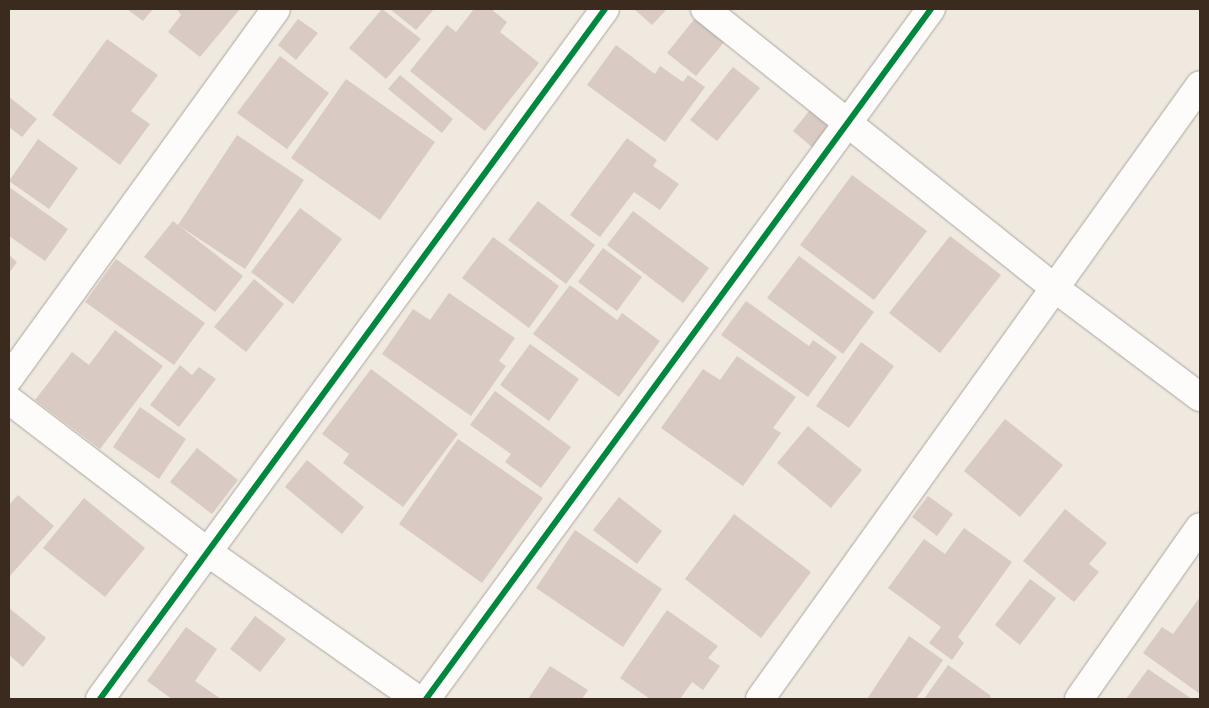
<!DOCTYPE html>
<style>
body{margin:0}
#map{position:relative;width:1209px;height:708px;overflow:hidden;background:#efe9e0;font-family:Caveat,sans-serif}
div>[style]{position:absolute}
.building>*{inset:0;background:#d9cac3}
.roads{filter:drop-shadow(0 0 1px #aba59f) drop-shadow(0 0 1px #aba59f)}
.minor>*{height:28px;margin:-14px;padding:0 14px;transform-origin:14px;border-radius:14px;background:#fdfcfa}
.cycleway>*{height:6px;margin:-3px;padding:0 3px;transform-origin:3px;border-radius:3px;background:#00873e}
span{translate:-50% -50%;white-space:nowrap;text-align:center;line-height:1.15;-webkit-text-stroke:4.5px #f6f6f2;paint-order:stroke}
.frame{position:absolute;inset:0;border:10px solid #3b2a1e;pointer-events:none}
</style>
<div id="map">
<div class="building">
<i style="clip-path:polygon(127px 9px,153px 9px,143px 21px)"></i>
<i style="clip-path:polygon(177px 9px,240px 9px,200px 57px,168px 32px,181px 15px)"></i>
<i style="clip-path:polygon(382px 9px,421px 39px,386px 79px,349px 48px)"></i>
<i style="clip-path:polygon(390px 9px,434px 9px,416px 30px)"></i>
<i style="clip-path:polygon(474px 9px,491px 9px,507px 22px,500px 32px,539px 63px,485px 131px,410px 71px,447px 25px,456px 32px)"></i>
<i style="clip-path:polygon(634px 9px,667px 9px,652px 25px)"></i>
<i style="clip-path:polygon(696px 17px,725px 41px,696px 76px,667px 53px)"></i>
<i style="clip-path:polygon(298px 19px,318px 33px,296px 60px,278px 45px)"></i>
<i style="clip-path:polygon(107px 39px,158px 75px,131px 111px,150px 124px,120px 165px,52px 115px)"></i>
<i style="clip-path:polygon(616px 45px,655px 74px,660px 66px,683px 82px,688px 75px,705px 87px,665px 142px,587px 85px)"></i>
<i style="clip-path:polygon(280px 56px,329px 93px,287px 149px,237px 113px)"></i>
<i style="clip-path:polygon(733px 67px,760px 88px,717px 141px,690px 120px)"></i>
<i style="clip-path:polygon(400px 75px,453px 119px,442px 133px,388px 89px)"></i>
<i style="clip-path:polygon(346px 79px,435px 142px,380px 220px,291px 158px)"></i>
<i style="clip-path:polygon(9px 97px,37px 119px,22px 137px,9px 127px)"></i>
<i style="clip-path:polygon(810px 110px,830px 127px,813px 148px,793px 131px)"></i>
<i style="clip-path:polygon(237px 135px,304px 180px,245px 269px,178px 225px)"></i>
<i style="clip-path:polygon(627px 138px,657px 160px,653px 166px,679px 184px,660px 210px,634px 192px,600px 237px,570px 215px)"></i>
<i style="clip-path:polygon(38px 139px,78px 168px,49px 209px,9px 181px)"></i>
<i style="clip-path:polygon(852px 175px,927px 231px,874px 300px,800px 245px)"></i>
<i style="clip-path:polygon(9px 187px,68px 229px,45px 261px,9px 236px)"></i>
<i style="clip-path:polygon(538px 201px,595px 245px,566px 284px,508px 240px)"></i>
<i style="clip-path:polygon(300px 208px,342px 239px,293px 304px,251px 272px)"></i>
<i style="clip-path:polygon(633px 211px,709px 268px,683px 303px,607px 245px)"></i>
<i style="clip-path:polygon(173px 221px,243px 276px,215px 312px,144px 257px)"></i>
<i style="clip-path:polygon(950px 236px,1001px 275px,940px 353px,889px 313px)"></i>
<i style="clip-path:polygon(493px 237px,559px 286px,529px 328px,462px 278px)"></i>
<i style="clip-path:polygon(603px 248px,642px 277px,617px 311px,578px 282px)"></i>
<i style="clip-path:polygon(9px 255px,17px 262px,9px 273px)"></i>
<i style="clip-path:polygon(799px 256px,874px 312px,843px 354px,767px 298px)"></i>
<i style="clip-path:polygon(116px 259px,205px 323px,174px 365px,85px 302px)"></i>
<i style="clip-path:polygon(254px 279px,284px 304px,246px 352px,214px 327px)"></i>
<i style="clip-path:polygon(570px 285px,617px 320px,622px 313px,660px 341px,619px 397px,533px 334px)"></i>
<i style="clip-path:polygon(449px 293px,515px 338px,499px 361px,506px 366px,471px 416px,382px 354px,413px 309px,430px 320px)"></i>
<i style="clip-path:polygon(746px 301px,809px 346px,813px 340px,837px 357px,808px 397px,721px 335px)"></i>
<i style="clip-path:polygon(115px 330px,163px 366px,100px 449px,35px 400px,72px 352px,89px 365px)"></i>
<i style="clip-path:polygon(861px 342px,894px 366px,849px 428px,816px 406px)"></i>
<i style="clip-path:polygon(530px 344px,579px 379px,549px 421px,500px 385px)"></i>
<i style="clip-path:polygon(737px 356px,796px 397px,773px 428px,781px 433px,743px 486px,661px 428px,703px 369px,720px 380px)"></i>
<i style="clip-path:polygon(180px 365px,192px 375px,199px 367px,216px 379px,179px 427px,150px 405px)"></i>
<i style="clip-path:polygon(371px 369px,458px 434px,403px 507px,343px 463px,349px 454px,322px 434px)"></i>
<i style="clip-path:polygon(495px 391px,571px 447px,541px 488px,505px 462px,511px 454px,470px 425px)"></i>
<i style="clip-path:polygon(140px 407px,186px 439px,159px 479px,113px 447px)"></i>
<i style="clip-path:polygon(1005px 419px,1063px 465px,1020px 517px,964px 471px)"></i>
<i style="clip-path:polygon(808px 426px,862px 470px,831px 508px,777px 463px)"></i>
<i style="clip-path:polygon(458px 439px,543px 498px,482px 583px,399px 524px)"></i>
<i style="clip-path:polygon(197px 448px,238px 480px,212px 514px,170px 482px)"></i>
<i style="clip-path:polygon(307px 460px,364px 507px,342px 534px,285px 487px)"></i>
<i style="clip-path:polygon(18px 495px,54px 526px,9px 577px,9px 505px)"></i>
<i style="clip-path:polygon(928px 496px,953px 514px,937px 536px,912px 517px)"></i>
<i style="clip-path:polygon(619px 497px,662px 531px,637px 564px,593px 530px)"></i>
<i style="clip-path:polygon(84px 498px,145px 548px,105px 597px,43px 548px)"></i>
<i style="clip-path:polygon(1065px 509px,1107px 543px,1089px 564px,1099px 572px,1074px 602px,1023px 561px)"></i>
<i style="clip-path:polygon(734px 514px,811px 572px,761px 638px,685px 579px)"></i>
<i style="clip-path:polygon(964px 528px,1012px 562px,958px 637px,964px 643px,952px 660px,929px 643px,941px 627px,888px 588px,924px 539px,945px 554px)"></i>
<i style="clip-path:polygon(575px 530px,662px 589px,623px 647px,536px 588px)"></i>
<i style="clip-path:polygon(1030px 579px,1056px 598px,1020px 645px,995px 625px)"></i>
<i style="clip-path:polygon(1200px 597px,1200px 694px,1143px 653px,1162px 627px,1173px 634px)"></i>
<i style="clip-path:polygon(9px 608px,46px 638px,23px 667px,9px 655px)"></i>
<i style="clip-path:polygon(667px 610px,718px 646px,708px 658px,720px 666px,703px 690px,692px 682px,680px 699px,650px 699px,620px 678px)"></i>
<i style="clip-path:polygon(255px 616px,286px 639px,260px 672px,230px 649px)"></i>
<i style="clip-path:polygon(186px 627px,217px 649px,195px 681px,221px 699px,172px 699px,147px 681px)"></i>
<i style="clip-path:polygon(909px 636px,943px 660px,916px 699px,867px 699px)"></i>
<i style="clip-path:polygon(948px 665px,991px 696px,989px 699px,924px 699px)"></i>
<i style="clip-path:polygon(550px 666px,588px 690px,582px 699px,528px 699px)"></i>
<i style="clip-path:polygon(1148px 669px,1192px 699px,1126px 699px)"></i>
</div>
<div class="roads">
<div class="minor">
<i style="left:705px;top:9px;width:449px;rotate:38.6deg"></i>
<i style="left:1056px;top:289px;width:180px;rotate:36.9deg"></i>
<i style="left:9px;top:378px;width:455px;rotate:-54.1deg"></i>
<i style="left:9px;top:400px;width:252px;rotate:37.4deg"></i>
<i style="left:209px;top:553px;width:254px;rotate:35.1deg"></i>
<i style="left:100px;top:699px;width:855px;rotate:-53.8deg"></i>
<i style="left:426px;top:699px;width:855px;rotate:-53.8deg"></i>
<i style="left:760px;top:699px;width:755px;rotate:-54.37deg"></i>
<i style="left:1079px;top:699px;width:210px;rotate:-54.9deg"></i>
</div>
</div>
<div class="cycleway">
<i style="left:100px;top:699px;width:855px;rotate:-53.8deg"></i>
<i style="left:426px;top:699px;width:855px;rotate:-53.8deg"></i>
</div>
<div class="frame"></div>
</div>
